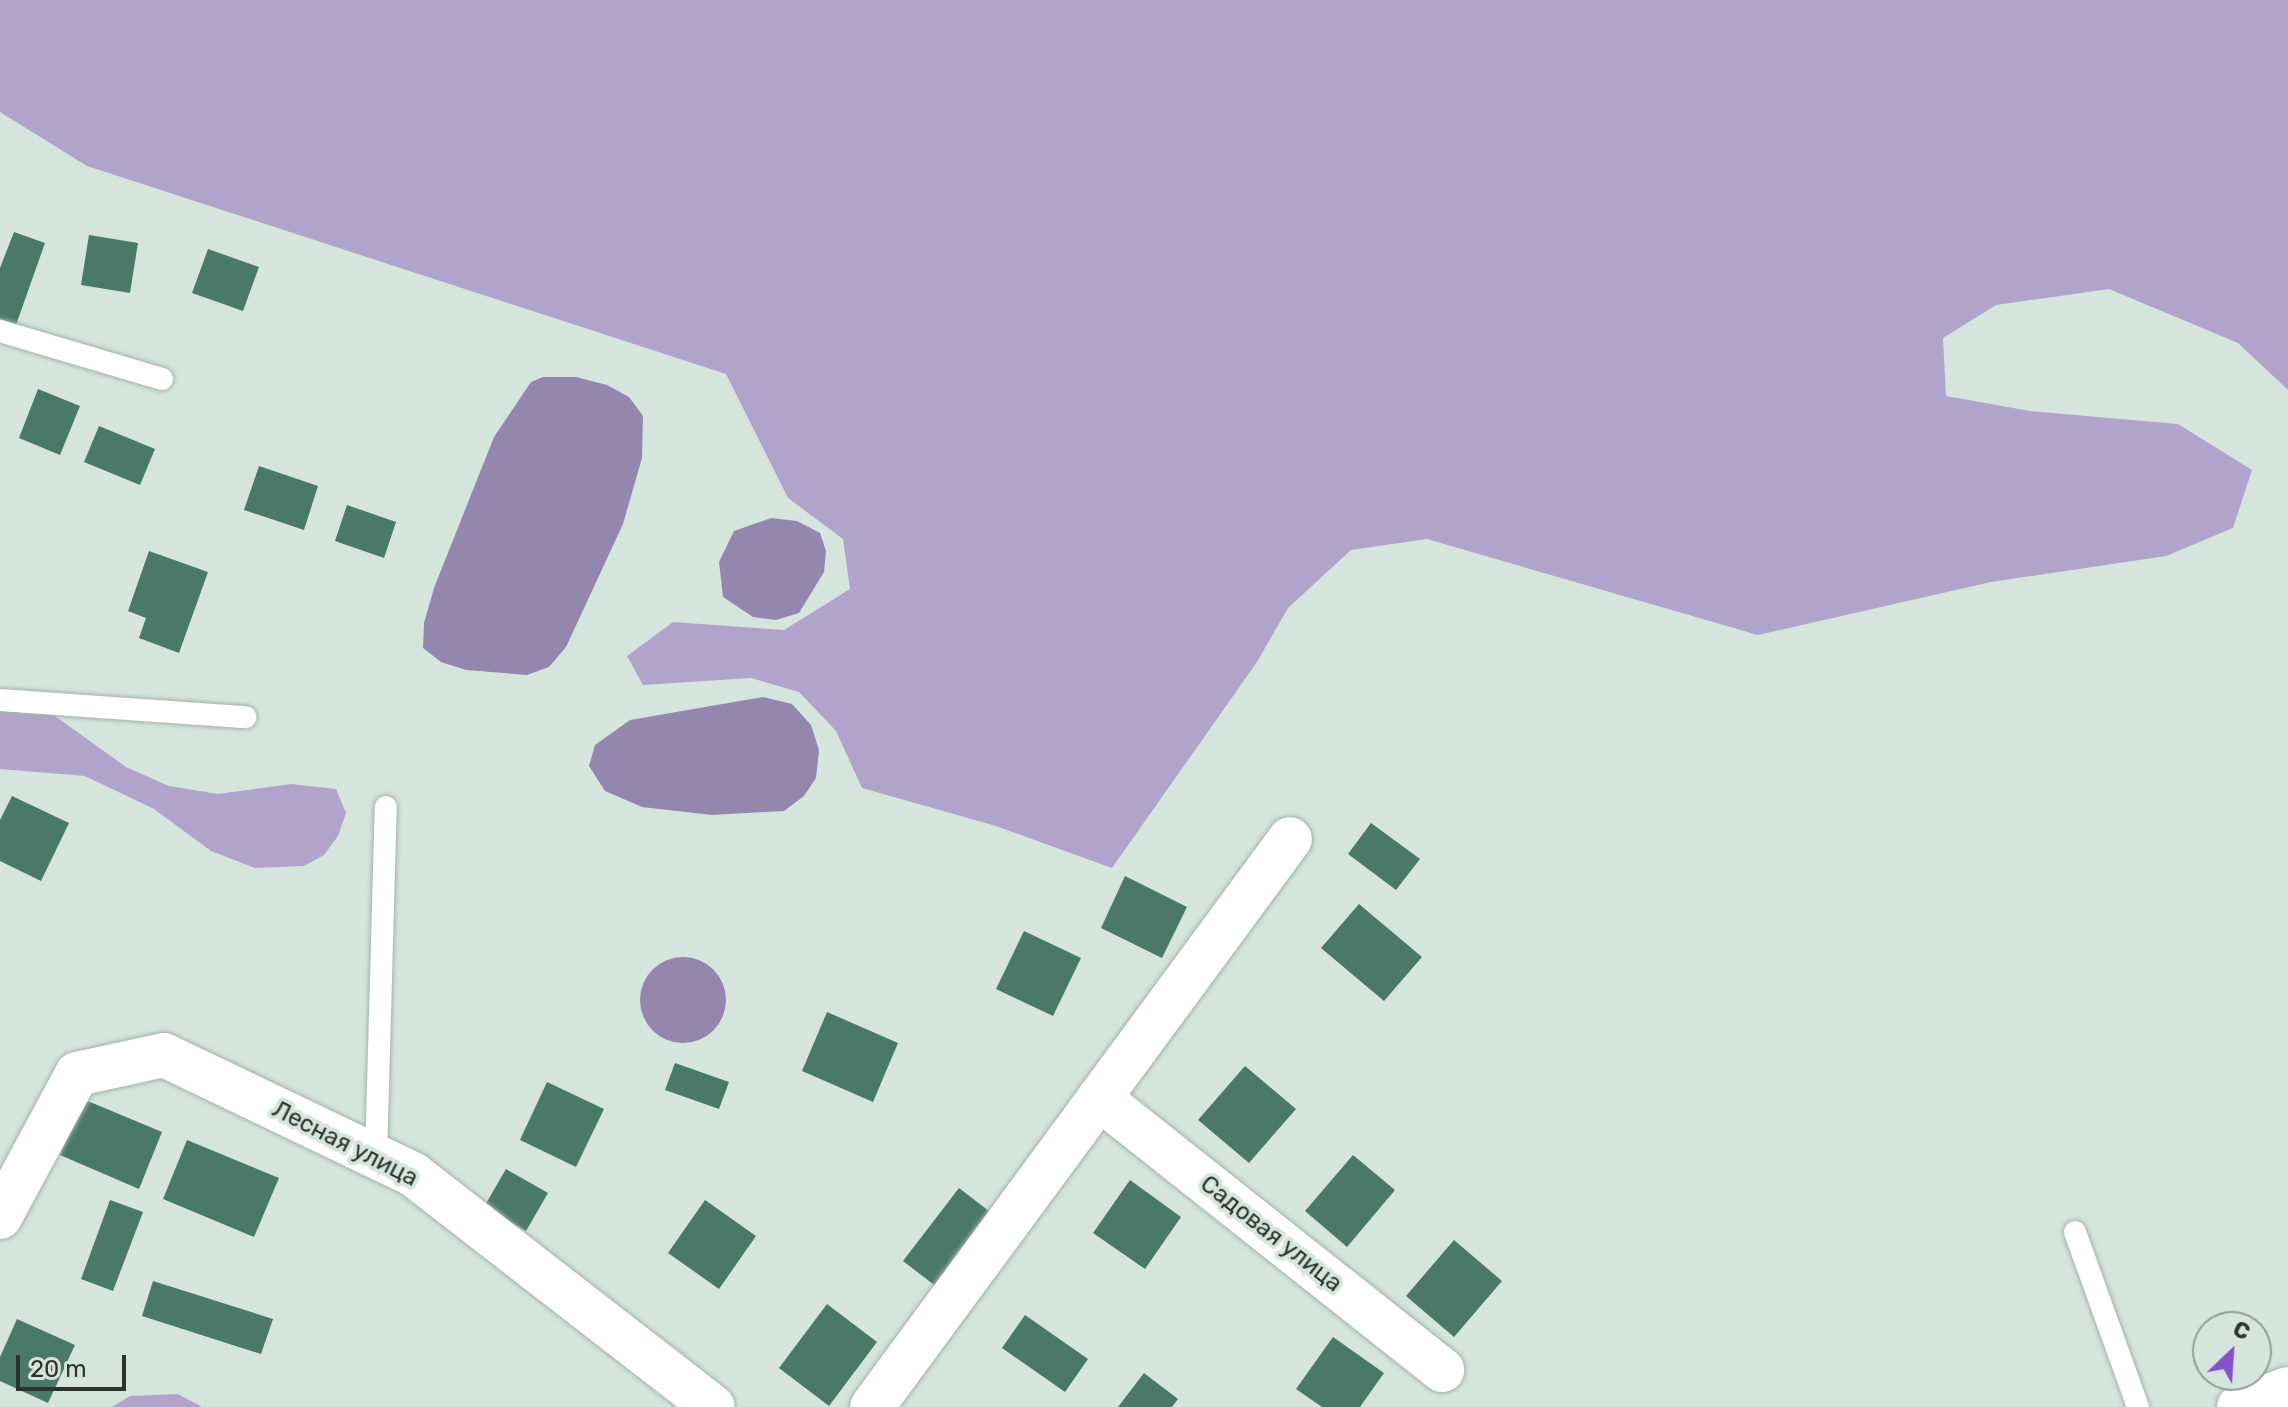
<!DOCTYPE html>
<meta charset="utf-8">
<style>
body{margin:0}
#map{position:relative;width:2288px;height:1407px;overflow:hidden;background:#d5e5de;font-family:Rubik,sans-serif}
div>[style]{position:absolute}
.forest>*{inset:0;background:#b1a4ca}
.water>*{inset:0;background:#9487ad}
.round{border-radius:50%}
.building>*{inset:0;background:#4b7969}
.roads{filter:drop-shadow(0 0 2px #a3b2ac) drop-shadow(0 0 2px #a3b2ac)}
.service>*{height:22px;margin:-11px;padding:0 11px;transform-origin:11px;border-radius:11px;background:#fff}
.minor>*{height:44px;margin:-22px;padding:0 22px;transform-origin:22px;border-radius:22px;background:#fff}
.tertiary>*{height:44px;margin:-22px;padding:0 22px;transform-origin:22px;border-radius:22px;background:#fff}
span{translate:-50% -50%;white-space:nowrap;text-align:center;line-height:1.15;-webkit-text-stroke:8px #d5e5de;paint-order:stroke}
.street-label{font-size:24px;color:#2c3230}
.north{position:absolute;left:2192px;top:1311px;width:80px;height:80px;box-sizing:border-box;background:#d5e5de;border:2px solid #919d98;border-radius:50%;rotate:25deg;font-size:22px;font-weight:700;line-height:32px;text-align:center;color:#2c3230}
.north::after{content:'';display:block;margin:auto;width:28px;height:36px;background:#8652ca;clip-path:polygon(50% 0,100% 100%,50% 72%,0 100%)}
.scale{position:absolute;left:16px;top:1355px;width:110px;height:36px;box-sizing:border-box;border:4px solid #2c3230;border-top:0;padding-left:10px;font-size:24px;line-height:28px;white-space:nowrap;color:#2c3230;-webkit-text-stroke:6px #d5e5de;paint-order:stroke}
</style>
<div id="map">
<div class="forest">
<i style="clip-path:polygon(0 0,2288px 0,2288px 390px,2238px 343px,2109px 289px,1996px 305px,1943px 338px,1946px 396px,2030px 411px,2178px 424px,2252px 470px,2233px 528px,2166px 556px,1991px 582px,1758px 635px,1427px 539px,1351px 550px,1288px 608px,1257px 662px,1112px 868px,996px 826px,862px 788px,836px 731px,799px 692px,751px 678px,643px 685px,627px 656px,673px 622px,784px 630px,850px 589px,843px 539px,788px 498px,726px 374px,87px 166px,0 112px)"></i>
<i style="clip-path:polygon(0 694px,48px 711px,126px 767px,169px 786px,218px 794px,291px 784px,336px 789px,346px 813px,338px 836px,324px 855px,304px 866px,255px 868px,211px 851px,154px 809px,85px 776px,0 769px)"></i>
<i style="clip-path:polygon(178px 1394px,202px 1407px,112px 1407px,130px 1396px)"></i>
</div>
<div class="water">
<i style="clip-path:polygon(543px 377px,576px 377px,607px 385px,629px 397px,643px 416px,642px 458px,623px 524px,566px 647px,549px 667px,527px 675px,466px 670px,441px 662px,423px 648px,424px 623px,434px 588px,494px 437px,531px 382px)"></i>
<i style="clip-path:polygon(771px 518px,797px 521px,820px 533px,826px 551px,824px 572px,799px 613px,776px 620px,753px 617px,723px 597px,719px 562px,734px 531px)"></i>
<i style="clip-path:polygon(763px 697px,792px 704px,811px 725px,819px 750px,816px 778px,804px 796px,784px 811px,712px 815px,642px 807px,605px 791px,589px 766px,595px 745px,630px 720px)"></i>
<i class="round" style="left:640px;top:957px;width:86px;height:86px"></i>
</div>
<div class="building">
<i style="clip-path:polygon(14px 232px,45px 243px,16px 325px,0 319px,0 268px)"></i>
<i style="clip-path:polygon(89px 235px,138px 243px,130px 293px,81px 285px)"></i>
<i style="clip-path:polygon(208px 249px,259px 267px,243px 311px,192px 293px)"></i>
<i style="clip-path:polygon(38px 389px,80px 406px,60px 455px,19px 438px)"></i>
<i style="clip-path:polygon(99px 426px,155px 449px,140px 485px,84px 462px)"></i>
<i style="clip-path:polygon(259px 466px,318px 486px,304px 530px,244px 510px)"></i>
<i style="clip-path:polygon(347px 505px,396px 522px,384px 558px,335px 541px)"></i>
<i style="clip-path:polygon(149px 551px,208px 572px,179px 653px,139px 638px,146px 618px,128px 611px)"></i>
<i style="clip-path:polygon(12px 796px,69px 823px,41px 881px,0 861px,0 820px)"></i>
<i style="clip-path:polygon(1371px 823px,1420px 859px,1396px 890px,1348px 854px)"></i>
<i style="clip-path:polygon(1125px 876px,1187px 907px,1162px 958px,1101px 928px)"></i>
<i style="clip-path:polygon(1359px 904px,1422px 957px,1384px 1001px,1321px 948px)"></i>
<i style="clip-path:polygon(1024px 931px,1081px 958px,1053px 1016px,996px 989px)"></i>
<i style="clip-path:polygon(827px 1012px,898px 1043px,873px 1102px,802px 1071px)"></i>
<i style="clip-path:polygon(675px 1063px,729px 1082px,719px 1109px,665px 1090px)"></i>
<i style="clip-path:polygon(1245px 1066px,1296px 1109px,1249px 1163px,1198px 1120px)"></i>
<i style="clip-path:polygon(547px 1082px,604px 1109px,576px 1167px,520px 1140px)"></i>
<i style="clip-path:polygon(83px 1099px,162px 1132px,139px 1189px,60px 1155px)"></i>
<i style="clip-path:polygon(187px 1140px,279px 1178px,254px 1237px,163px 1199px)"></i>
<i style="clip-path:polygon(1353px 1155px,1395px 1190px,1347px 1247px,1305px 1211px)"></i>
<i style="clip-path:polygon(506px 1169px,548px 1193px,526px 1231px,484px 1207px)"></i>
<i style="clip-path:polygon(1130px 1180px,1181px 1217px,1145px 1269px,1093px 1233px)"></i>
<i style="clip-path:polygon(959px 1188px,998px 1218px,942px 1291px,903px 1261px)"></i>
<i style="clip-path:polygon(110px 1200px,143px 1212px,113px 1291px,81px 1279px)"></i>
<i style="clip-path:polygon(705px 1200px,756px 1236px,719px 1289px,668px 1253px)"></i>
<i style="clip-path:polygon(1454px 1240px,1502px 1281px,1454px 1337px,1406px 1296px)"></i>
<i style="clip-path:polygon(153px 1281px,273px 1319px,261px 1354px,142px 1316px)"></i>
<i style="clip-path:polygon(827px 1304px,877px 1342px,829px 1406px,779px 1368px)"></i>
<i style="clip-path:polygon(1025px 1315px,1088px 1359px,1065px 1392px,1002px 1348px)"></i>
<i style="clip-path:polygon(17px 1319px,75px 1345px,48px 1403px,0 1381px,0 1357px)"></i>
<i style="clip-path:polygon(1333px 1337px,1384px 1373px,1360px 1407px,1322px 1407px,1296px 1389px)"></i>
<i style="clip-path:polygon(1144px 1373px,1178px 1399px,1172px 1407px,1118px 1407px)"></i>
</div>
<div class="roads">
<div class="service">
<i style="left:0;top:331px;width:169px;rotate:16.5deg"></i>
<i style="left:0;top:700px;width:246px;rotate:4deg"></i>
<i style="left:376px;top:1157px;width:350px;rotate:-88.4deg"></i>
<i style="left:2075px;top:1232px;width:186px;rotate:70.2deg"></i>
</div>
<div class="minor">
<i style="left:1099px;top:1098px;width:438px;rotate:38.4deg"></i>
<i style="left:0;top:1217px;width:162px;rotate:-61.7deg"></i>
<i style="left:77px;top:1074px;width:89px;rotate:-12.3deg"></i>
<i style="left:164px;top:1055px;width:277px;rotate:25.6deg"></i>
<i style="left:414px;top:1175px;width:378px;rotate:37.8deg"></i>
<i style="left:872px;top:1407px;width:705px;rotate:-53.65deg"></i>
</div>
<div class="tertiary">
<i style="left:2239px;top:1407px;width:52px;rotate:-20.2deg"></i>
</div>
</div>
<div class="street-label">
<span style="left:345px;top:1144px;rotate:27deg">Лесная улица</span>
<span style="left:1271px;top:1234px;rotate:38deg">Садовая улица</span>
</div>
<div class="north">С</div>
<div class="scale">20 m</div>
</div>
